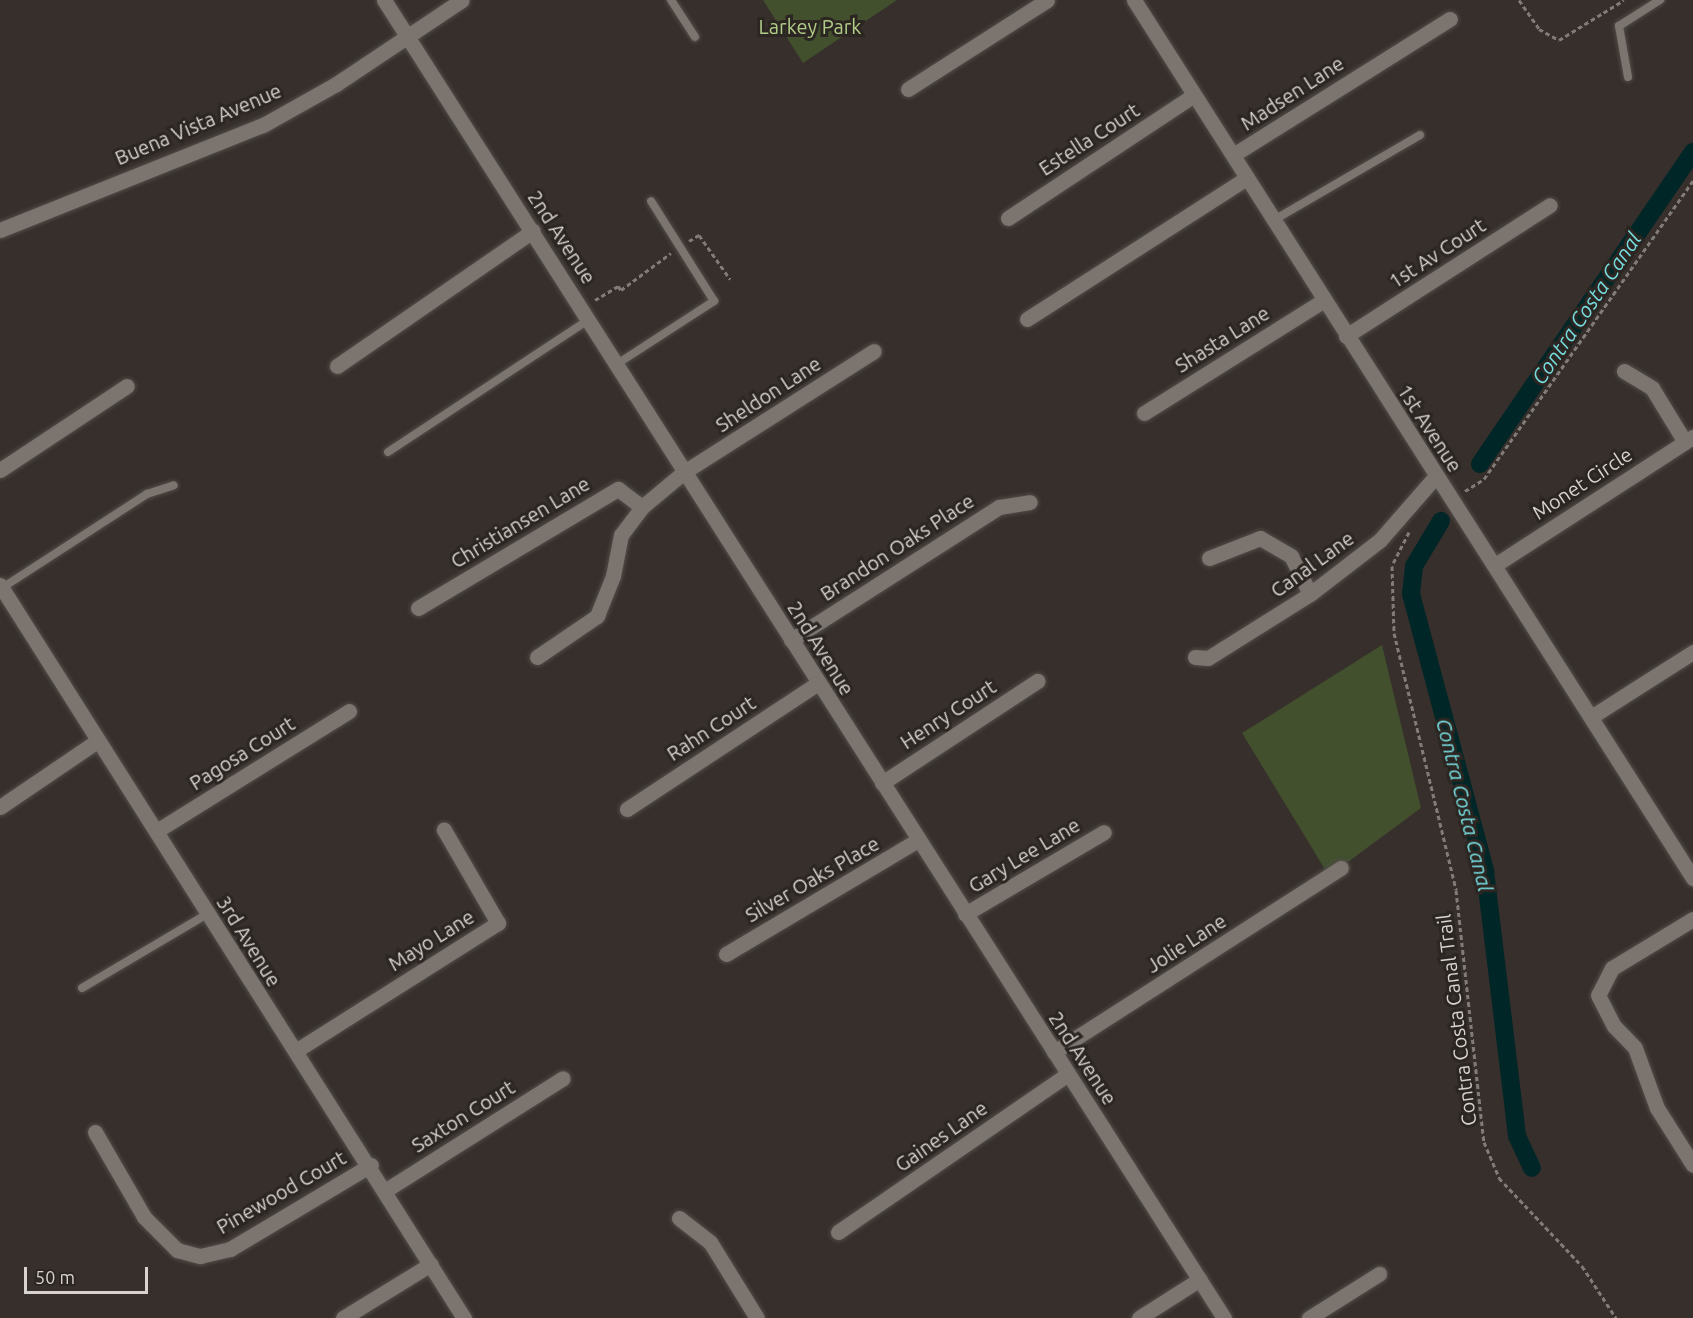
<!DOCTYPE html>
<style>
body{margin:0}
#map{position:relative;width:1693px;height:1318px;overflow:hidden;background:#362f2b;font-family:Ubuntu,sans-serif}
div>[style]{position:absolute}
.green>*{inset:0;background:#42502e}
.canal>*{height:18px;margin:-9px;padding:0 9px;transform-origin:9px;border-radius:9px;background:#012627}
.path>*{height:3px;margin-top:-1.5px;transform-origin:0;background:repeating-linear-gradient(90deg,#827c79 0 4.5px,transparent 0 7.5px)}
.roads{filter:drop-shadow(0 0 2px #514c49) drop-shadow(0 0 2px #514c49)}
.service>*{height:8px;margin:-4px;padding:0 4px;transform-origin:4px;border-radius:4px;background:#7b746f}
.minor>*{height:15px;margin:-7.5px;padding:0 7.5px;transform-origin:7.5px;border-radius:7.5px;background:#7b746f}
.tertiary>*{height:15px;margin:-7.5px;padding:0 7.5px;transform-origin:7.5px;border-radius:7.5px;background:#7b746f}
span{translate:-50% -50%;white-space:nowrap;text-align:center;line-height:1.15;-webkit-text-stroke:6px #2c2622;paint-order:stroke}
.park-label{font-size:20px;color:#b0cd88}
.street-label{font-size:20px;color:#d8d3d1}
.water-label{font-size:21px;color:#76dde0;font-style:italic}
.scale{position:absolute;left:24px;top:1267px;width:124px;height:27px;box-sizing:border-box;border:3px solid #d8d3d1;border-top:0;padding-left:8px;font-size:18px;line-height:21px;white-space:nowrap;color:#d8d3d1;-webkit-text-stroke:4px #2c2622;paint-order:stroke}
</style>
<div id="map">
<div class="green">
<i style="clip-path:polygon(763px 0,897px 0,803px 63px)"></i>
<i style="clip-path:polygon(1382px 645px,1421px 808px,1329px 876px,1242px 733px)"></i>
</div>
<div class="canal">
<i style="left:1480px;top:464px;width:378px;rotate:-55.7deg"></i>
<i style="left:1441px;top:521px;width:52px;rotate:121deg"></i>
<i style="left:1414px;top:566px;width:28px;rotate:96deg"></i>
<i style="left:1411px;top:594px;width:287px;rotate:75deg"></i>
<i style="left:1485px;top:871px;width:267px;rotate:83.1deg"></i>
<i style="left:1517px;top:1136px;width:35px;rotate:65deg"></i>
</div>
<div class="path">
<i style="left:1519px;top:0;width:35px;rotate:55deg"></i>
<i style="left:1539px;top:29px;width:23px;rotate:29deg"></i>
<i style="left:1559px;top:40px;width:76px;rotate:-31.6deg"></i>
<i style="left:689px;top:241px;width:12px;rotate:-31deg"></i>
<i style="left:699px;top:235px;width:54px;rotate:54.8deg"></i>
<i style="left:595px;top:300px;width:27px;rotate:-31deg"></i>
<i style="left:618px;top:286px;width:5px;rotate:53deg"></i>
<i style="left:621px;top:290px;width:62px;rotate:-36.5deg"></i>
<i style="left:1465px;top:491px;width:22px;rotate:-32deg"></i>
<i style="left:1484px;top:479px;width:365px;rotate:-55deg"></i>
<i style="left:1409px;top:532px;width:38px;rotate:117deg"></i>
<i style="left:1392px;top:566px;width:67px;rotate:88.3deg"></i>
<i style="left:1394px;top:633px;width:264px;rotate:76.4deg"></i>
<i style="left:1456px;top:890px;width:254px;rotate:83.7deg"></i>
<i style="left:1484px;top:1142px;width:39px;rotate:67deg"></i>
<i style="left:1499px;top:1178px;width:121px;rotate:46.7deg"></i>
<i style="left:1582px;top:1266px;width:62px;rotate:56.8deg"></i>
</div>
<div class="roads">
<div class="service">
<i style="left:671px;top:0;width:44px;rotate:57deg"></i>
<i style="left:1628px;top:77px;width:52px;rotate:-100deg"></i>
<i style="left:1619px;top:26px;width:49px;rotate:-32.4deg"></i>
<i style="left:1274px;top:220px;width:169px;rotate:-30.2deg"></i>
<i style="left:617px;top:364px;width:116px;rotate:-33deg"></i>
<i style="left:714px;top:301px;width:118px;rotate:-122.2deg"></i>
<i style="left:388px;top:452px;width:240px;rotate:-33.4deg"></i>
<i style="left:2px;top:588px;width:173px;rotate:-33deg"></i>
<i style="left:147px;top:494px;width:28px;rotate:-18deg"></i>
<i style="left:82px;top:988px;width:145px;rotate:-30.6deg"></i>
</div>
<div class="minor">
<i style="left:384px;top:0;width:1563px;rotate:57.49deg"></i>
<i style="left:1134px;top:0;width:1041px;rotate:57.52deg"></i>
<i style="left:908px;top:89px;width:165px;rotate:-32.6deg"></i>
<i style="left:1233px;top:155px;width:256px;rotate:-32.1deg"></i>
<i style="left:1008px;top:218px;width:223px;rotate:-33.5deg"></i>
<i style="left:1027px;top:319px;width:261px;rotate:-32.7deg"></i>
<i style="left:1346px;top:336px;width:242px;rotate:-32.7deg"></i>
<i style="left:337px;top:366px;width:238px;rotate:-34.6deg"></i>
<i style="left:1624px;top:371px;width:33px;rotate:31deg"></i>
<i style="left:1652px;top:388px;width:63px;rotate:58.6deg"></i>
<i style="left:1144px;top:413px;width:213px;rotate:-32.1deg"></i>
<i style="left:0;top:470px;width:152px;rotate:-33.5deg"></i>
<i style="left:1209px;top:558px;width:55px;rotate:-21.4deg"></i>
<i style="left:1260px;top:538px;width:36px;rotate:30deg"></i>
<i style="left:1291px;top:556px;width:42px;rotate:63.4deg"></i>
<i style="left:1495px;top:565px;width:236px;rotate:-32.9deg"></i>
<i style="left:0;top:585px;width:868px;rotate:57.67deg"></i>
<i style="left:418px;top:608px;width:233px;rotate:-30.8deg"></i>
<i style="left:618px;top:489px;width:30px;rotate:37deg"></i>
<i style="left:791px;top:640px;width:247px;rotate:-32.6deg"></i>
<i style="left:999px;top:507px;width:31px;rotate:-9deg"></i>
<i style="left:537px;top:657px;width:73px;rotate:-34.3deg"></i>
<i style="left:597px;top:616px;width:43px;rotate:-68.2deg"></i>
<i style="left:613px;top:576px;width:42px;rotate:-79deg"></i>
<i style="left:621px;top:535px;width:35px;rotate:-53deg"></i>
<i style="left:642px;top:507px;width:55px;rotate:-39.8deg"></i>
<i style="left:684px;top:472px;width:225px;rotate:-32.5deg"></i>
<i style="left:1195px;top:657px;width:13px;rotate:4deg"></i>
<i style="left:1208px;top:658px;width:120px;rotate:-32.1deg"></i>
<i style="left:1310px;top:594px;width:88px;rotate:-37.6deg"></i>
<i style="left:1380px;top:540px;width:84px;rotate:-48.9deg"></i>
<i style="left:1591px;top:717px;width:121px;rotate:-32.5deg"></i>
<i style="left:882px;top:783px;width:186px;rotate:-33.3deg"></i>
<i style="left:0;top:807px;width:117px;rotate:-34.2deg"></i>
<i style="left:627px;top:809px;width:229px;rotate:-33.4deg"></i>
<i style="left:158px;top:830px;width:225px;rotate:-31.9deg"></i>
<i style="left:965px;top:914px;width:161px;rotate:-30.5deg"></i>
<i style="left:1693px;top:919px;width:95px;rotate:148.8deg"></i>
<i style="left:1612px;top:968px;width:30px;rotate:117deg"></i>
<i style="left:1598px;top:995px;width:35px;rotate:63deg"></i>
<i style="left:1614px;top:1026px;width:30px;rotate:46deg"></i>
<i style="left:1635px;top:1048px;width:64px;rotate:69.9deg"></i>
<i style="left:1657px;top:1108px;width:67px;rotate:57.7deg"></i>
<i style="left:726px;top:954px;width:223px;rotate:-30.7deg"></i>
<i style="left:297px;top:1050px;width:238px;rotate:-32.3deg"></i>
<i style="left:498px;top:923px;width:108px;rotate:-120.1deg"></i>
<i style="left:1054px;top:1052px;width:341px;rotate:-32.7deg"></i>
<i style="left:95px;top:1132px;width:98px;rotate:60deg"></i>
<i style="left:144px;top:1217px;width:47px;rotate:45deg"></i>
<i style="left:177px;top:1250px;width:24px;rotate:15deg"></i>
<i style="left:200px;top:1256px;width:31px;rotate:-13deg"></i>
<i style="left:230px;top:1249px;width:164px;rotate:-30.8deg"></i>
<i style="left:386px;top:1190px;width:209px;rotate:-32.3deg"></i>
<i style="left:679px;top:1218px;width:39px;rotate:38deg"></i>
<i style="left:710px;top:1242px;width:89px;rotate:58.3deg"></i>
<i style="left:838px;top:1232px;width:279px;rotate:-34.5deg"></i>
<i style="left:343px;top:1318px;width:103px;rotate:-31.5deg"></i>
<i style="left:1139px;top:1318px;width:72px;rotate:-32.6deg"></i>
<i style="left:1309px;top:1318px;width:83px;rotate:-32.2deg"></i>
</div>
<div class="tertiary">
<i style="left:0;top:230px;width:283px;rotate:-21.8deg"></i>
<i style="left:263px;top:125px;width:84px;rotate:-29.3deg"></i>
<i style="left:336px;top:84px;width:151px;rotate:-33.7deg"></i>
</div>
</div>
<div class="park-label">
<span style="left:810px;top:26px">Larkey Park</span>
</div>
<div class="street-label">
<span style="left:1292px;top:93px;rotate:-33deg">Madsen Lane</span>
<span style="left:198px;top:124px;rotate:-23deg">Buena Vista Avenue</span>
<span style="left:1089px;top:139px;rotate:-33deg">Estella Court</span>
<span style="left:562px;top:237px;rotate:57deg">2nd Avenue</span>
<span style="left:1437px;top:253px;rotate:-33deg">1st Av Court</span>
<span style="left:1222px;top:339px;rotate:-32deg">Shasta Lane</span>
<span style="left:768px;top:394px;rotate:-33deg">Sheldon Lane</span>
<span style="left:1430px;top:428px;rotate:57deg">1st Avenue</span>
<span style="left:1582px;top:483px;rotate:-33deg">Monet Circle</span>
<span style="left:520px;top:522px;rotate:-31deg">Christiansen Lane</span>
<span style="left:897px;top:547px;rotate:-33deg">Brandon Oaks Place</span>
<span style="left:1312px;top:564px;rotate:-36deg">Canal Lane</span>
<span style="left:821px;top:648px;rotate:58deg">2nd Avenue</span>
<span style="left:948px;top:714px;rotate:-33deg">Henry Court</span>
<span style="left:711px;top:728px;rotate:-33deg">Rahn Court</span>
<span style="left:242px;top:753px;rotate:-32deg">Pagosa Court</span>
<span style="left:1024px;top:855px;rotate:-31deg">Gary Lee Lane</span>
<span style="left:812px;top:879px;rotate:-30deg">Silver Oaks Place</span>
<span style="left:431px;top:940px;rotate:-32deg">Mayo Lane</span>
<span style="left:249px;top:941px;rotate:58deg">3rd Avenue</span>
<span style="left:1186px;top:943px;rotate:-33deg">Jolie Lane</span>
<span style="left:1456px;top:1020px;rotate:-97deg">Contra Costa Canal Trail</span>
<span style="left:1083px;top:1058px;rotate:57deg">2nd Avenue</span>
<span style="left:463px;top:1116px;rotate:-32deg">Saxton Court</span>
<span style="left:941px;top:1136px;rotate:-35deg">Gaines Lane</span>
<span style="left:281px;top:1192px;rotate:-30deg">Pinewood Court</span>
</div>
<div class="water-label">
<span style="left:1586px;top:308px;rotate:-56deg">Contra Costa Canal</span>
<span style="left:1465px;top:805px;rotate:76deg">Contra Costa Canal</span>
</div>
<div class="scale">50 m</div>
</div>
